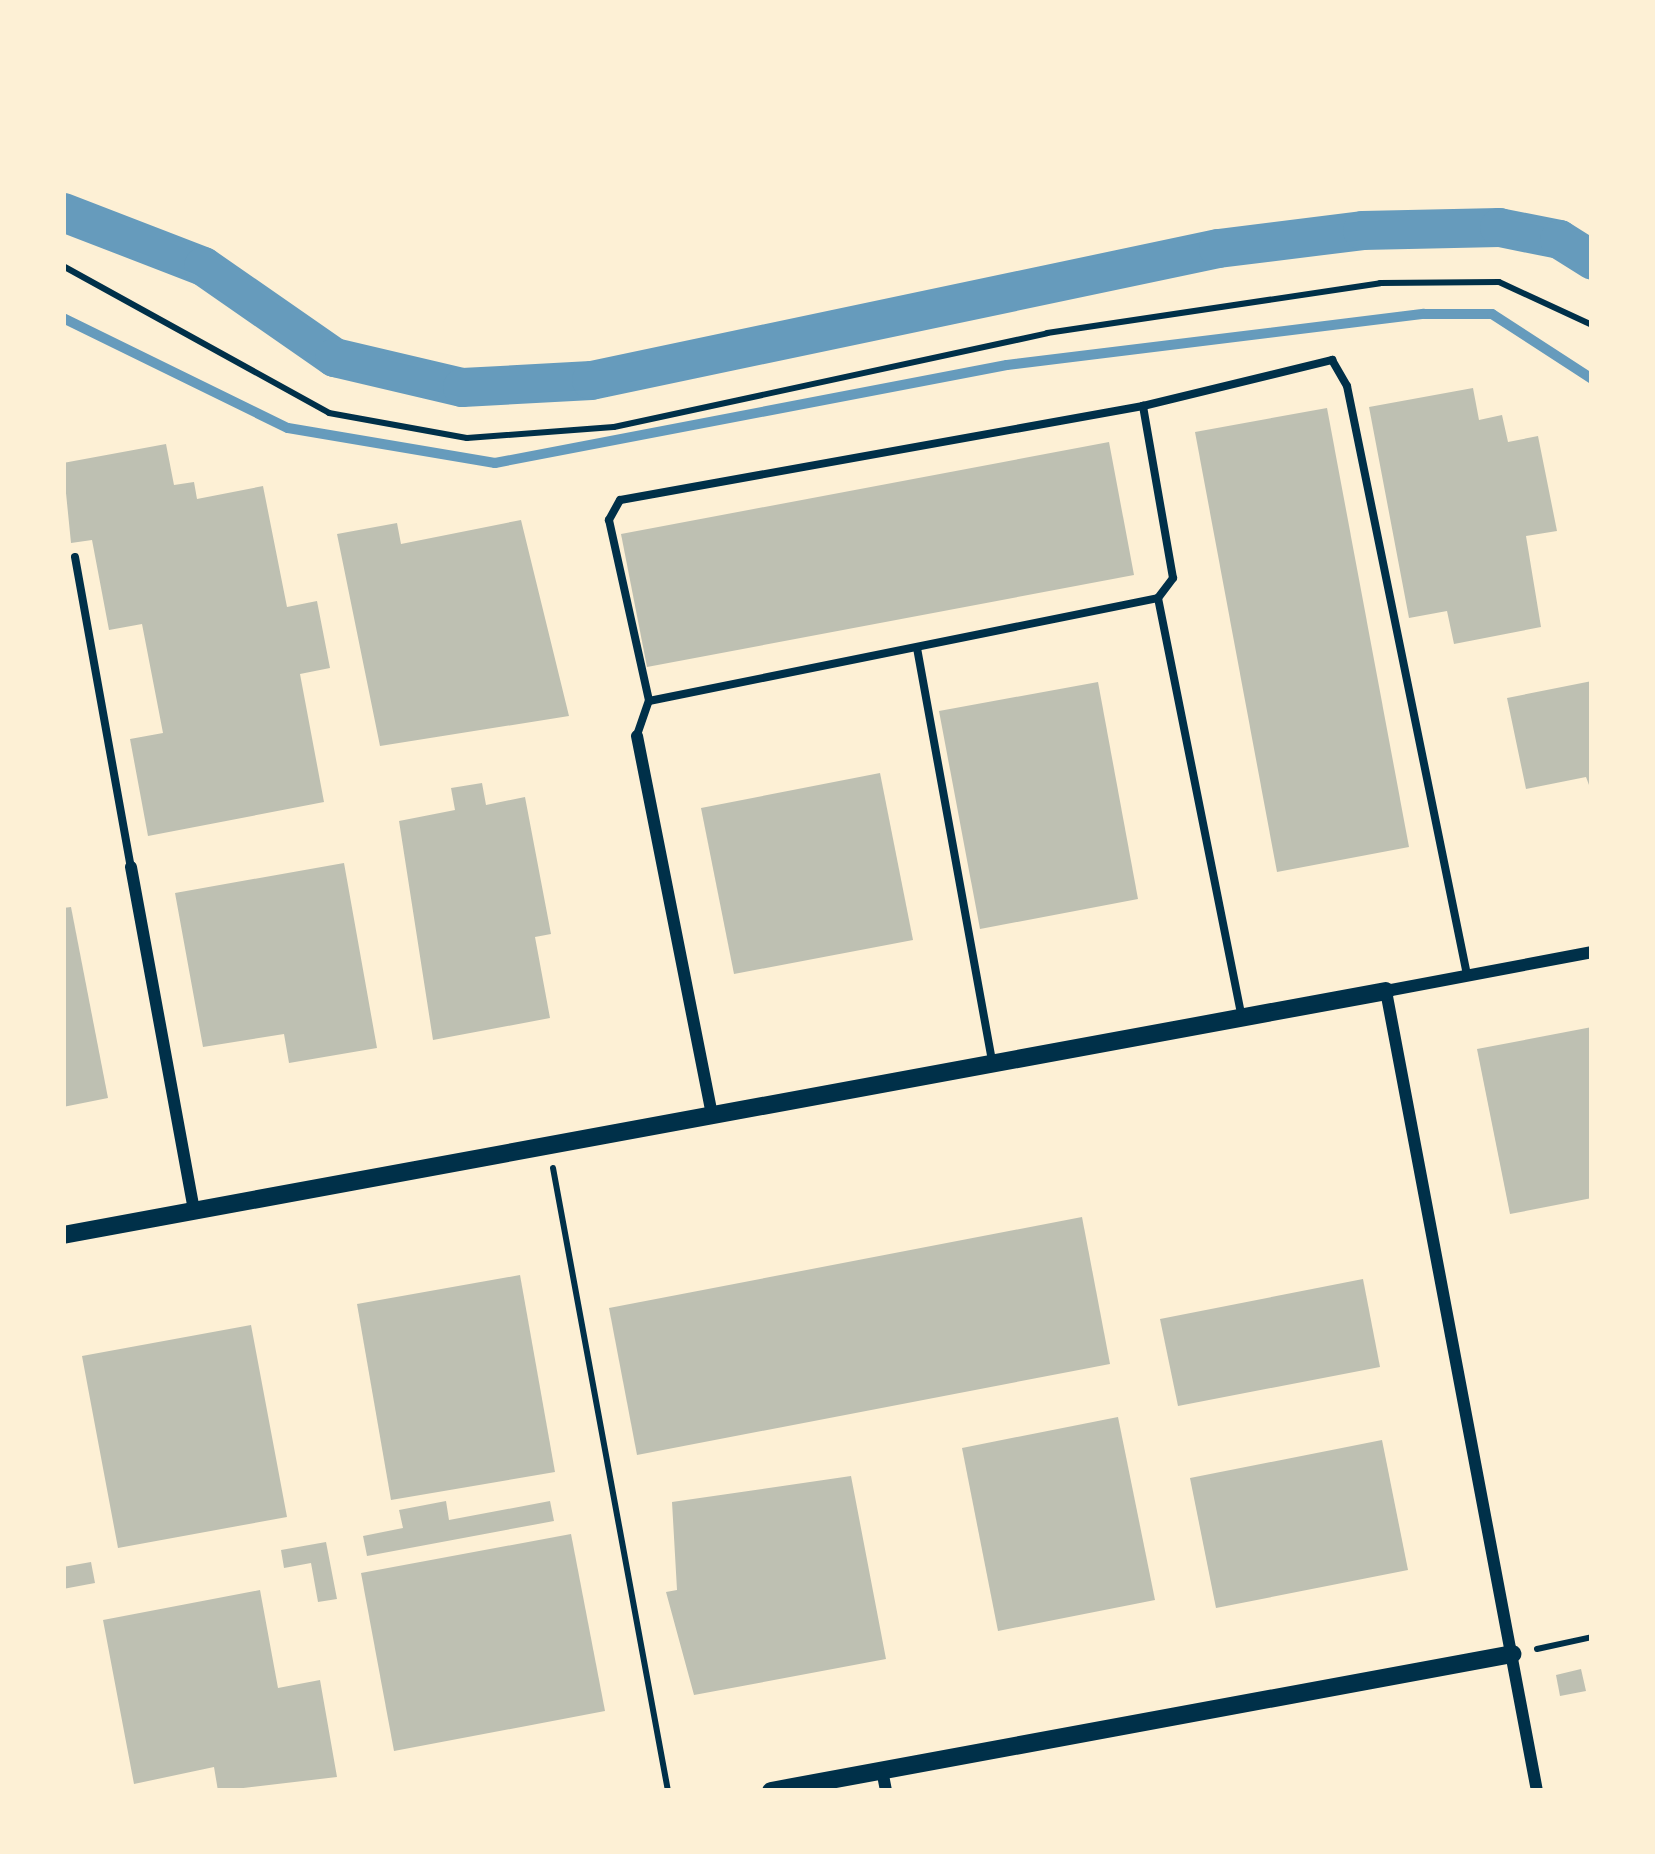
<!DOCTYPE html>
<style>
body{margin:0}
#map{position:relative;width:1655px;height:1854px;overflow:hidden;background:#fdf0d5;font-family:Arial,sans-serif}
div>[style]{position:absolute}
.stream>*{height:10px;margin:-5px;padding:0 5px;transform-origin:5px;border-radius:5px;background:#669bbc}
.canal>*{height:39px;margin:-19.5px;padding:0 19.5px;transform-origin:19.5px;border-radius:19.5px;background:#669bbc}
.building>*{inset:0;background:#bec0b2}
.path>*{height:6px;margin:-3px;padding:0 3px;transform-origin:3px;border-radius:3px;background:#003049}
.service>*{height:8px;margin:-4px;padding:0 4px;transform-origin:4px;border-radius:4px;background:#003049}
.minor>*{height:12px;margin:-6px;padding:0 6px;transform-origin:6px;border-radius:6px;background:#003049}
.tertiary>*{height:18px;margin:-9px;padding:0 9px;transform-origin:9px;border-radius:9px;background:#003049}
span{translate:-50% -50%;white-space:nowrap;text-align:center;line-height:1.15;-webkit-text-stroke:12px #fdf0d5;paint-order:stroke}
.frame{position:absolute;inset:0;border:66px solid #fdf0d5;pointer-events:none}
</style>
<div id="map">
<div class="stream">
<i style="left:63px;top:318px;width:250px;rotate:26.1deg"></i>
<i style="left:288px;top:428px;width:210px;rotate:9.6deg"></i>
<i style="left:495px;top:463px;width:521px;rotate:-10.84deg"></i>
<i style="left:1007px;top:365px;width:420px;rotate:-7deg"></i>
<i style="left:1424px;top:314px;width:68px"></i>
<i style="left:1492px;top:314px;width:119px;rotate:33deg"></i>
</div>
<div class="canal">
<i style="left:63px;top:212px;width:150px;rotate:21.1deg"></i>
<i style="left:203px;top:266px;width:160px;rotate:34.8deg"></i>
<i style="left:334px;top:357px;width:131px;rotate:13.2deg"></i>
<i style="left:462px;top:387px;width:129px;rotate:-3.1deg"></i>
<i style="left:591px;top:380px;width:641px;rotate:-11.89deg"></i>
<i style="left:1218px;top:248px;width:145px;rotate:-7.1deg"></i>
<i style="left:1362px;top:230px;width:137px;rotate:-1.3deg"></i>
<i style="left:1499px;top:227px;width:61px;rotate:11.3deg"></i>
<i style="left:1559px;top:239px;width:39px;rotate:32deg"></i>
</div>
<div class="building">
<i style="clip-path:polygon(1473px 388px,1479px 420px,1502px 415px,1508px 442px,1538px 436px,1557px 531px,1526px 536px,1541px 627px,1454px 644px,1447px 611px,1409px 618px,1369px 407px)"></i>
<i style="clip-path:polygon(1327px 408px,1409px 847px,1277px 872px,1195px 432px)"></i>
<i style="clip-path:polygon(1109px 442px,1134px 575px,647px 667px,621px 534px)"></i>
<i style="clip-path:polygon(166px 444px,174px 485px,194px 482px,197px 499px,263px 486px,287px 607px,317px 601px,330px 668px,300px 674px,324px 802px,148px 836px,130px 739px,163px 733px,142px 624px,109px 630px,92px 540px,71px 543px,63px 463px)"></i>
<i style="clip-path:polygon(521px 520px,569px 716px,380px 746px,337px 534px,397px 523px,401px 544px)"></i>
<i style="clip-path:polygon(1592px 681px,1592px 793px,1586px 777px,1526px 789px,1507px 698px)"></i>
<i style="clip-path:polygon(1098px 682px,1138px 899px,980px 929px,939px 711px)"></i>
<i style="clip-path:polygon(880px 773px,913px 940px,734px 974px,701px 808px)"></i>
<i style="clip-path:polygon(482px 783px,486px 805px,525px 797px,551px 934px,535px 937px,550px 1018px,433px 1040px,399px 821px,455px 810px,451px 788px)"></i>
<i style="clip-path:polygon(344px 863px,377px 1048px,289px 1063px,284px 1034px,203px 1047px,175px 893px)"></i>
<i style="clip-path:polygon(71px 907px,108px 1098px,63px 1107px,63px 908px)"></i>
<i style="clip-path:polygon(1592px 1027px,1592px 1198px,1510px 1214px,1477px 1049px)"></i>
<i style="clip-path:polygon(1082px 1217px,1110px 1364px,637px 1455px,609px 1308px)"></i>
<i style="clip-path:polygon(520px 1275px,555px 1472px,391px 1500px,357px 1304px)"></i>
<i style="clip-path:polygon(1363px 1279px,1380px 1367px,1178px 1406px,1160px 1319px)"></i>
<i style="clip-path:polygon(251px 1325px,287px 1517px,118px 1548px,82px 1356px)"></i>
<i style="clip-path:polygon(1118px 1417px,1155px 1600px,998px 1631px,962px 1448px)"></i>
<i style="clip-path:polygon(1382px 1440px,1408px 1570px,1216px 1608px,1190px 1478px)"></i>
<i style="clip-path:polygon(851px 1476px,886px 1659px,694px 1695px,666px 1592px,677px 1590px,672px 1502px)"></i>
<i style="clip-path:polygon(446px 1501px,449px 1520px,550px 1501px,554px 1521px,367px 1556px,363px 1536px,403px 1528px,399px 1510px)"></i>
<i style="clip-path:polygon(571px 1534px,605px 1711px,394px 1751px,361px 1573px)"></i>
<i style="clip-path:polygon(326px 1542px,337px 1599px,318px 1602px,311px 1563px,284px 1568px,281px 1550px)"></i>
<i style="clip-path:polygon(91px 1562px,95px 1583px,63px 1589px,63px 1567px)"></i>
<i style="clip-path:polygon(260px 1590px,278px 1688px,320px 1680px,337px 1777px,218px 1791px,214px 1767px,134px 1784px,103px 1620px)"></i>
<i style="clip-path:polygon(1581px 1669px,1586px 1691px,1560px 1696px,1556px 1675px)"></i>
</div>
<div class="path">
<i style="left:63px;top:266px;width:304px;rotate:28.9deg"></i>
<i style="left:329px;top:413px;width:140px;rotate:10.3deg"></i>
<i style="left:467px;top:438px;width:147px;rotate:-4.3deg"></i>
<i style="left:614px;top:427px;width:443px;rotate:-12.2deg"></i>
<i style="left:1047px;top:333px;width:337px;rotate:-8.5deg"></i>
<i style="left:1380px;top:283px;width:119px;rotate:-0.5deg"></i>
<i style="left:1499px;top:282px;width:102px;rotate:24.8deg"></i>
<i style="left:553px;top:1168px;width:634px;rotate:79.54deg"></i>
<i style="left:1537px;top:1649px;width:56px;rotate:-12.3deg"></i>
</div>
<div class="service">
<i style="left:1143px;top:406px;width:195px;rotate:-13.7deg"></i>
<i style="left:1332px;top:360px;width:30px;rotate:60deg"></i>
<i style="left:1347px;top:386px;width:601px;rotate:78.48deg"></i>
<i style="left:75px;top:557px;width:315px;rotate:79.8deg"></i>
<i style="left:1158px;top:598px;width:425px;rotate:78.7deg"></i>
<i style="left:917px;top:648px;width:419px;rotate:79.7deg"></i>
<i style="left:637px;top:735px;width:36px;rotate:-71deg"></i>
<i style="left:649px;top:701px;width:519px;rotate:-11.44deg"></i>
<i style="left:1158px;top:598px;width:25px;rotate:-53deg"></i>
<i style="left:1173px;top:578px;width:175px;rotate:-99.9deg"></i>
<i style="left:1143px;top:406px;width:531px;rotate:169.81deg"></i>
<i style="left:620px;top:500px;width:23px;rotate:119deg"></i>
<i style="left:609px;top:520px;width:185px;rotate:77.5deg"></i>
</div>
<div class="minor">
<i style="left:637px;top:736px;width:386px;rotate:78.8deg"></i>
<i style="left:131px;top:867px;width:350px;rotate:79.6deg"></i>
<i style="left:882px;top:1770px;width:21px;rotate:79deg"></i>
<i style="left:1537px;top:1791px;width:814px;rotate:-100.69deg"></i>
<i style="left:1386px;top:991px;width:210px;rotate:-10.7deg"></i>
</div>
<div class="tertiary">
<i style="left:63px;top:1235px;width:1345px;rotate:-10.45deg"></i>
<i style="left:771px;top:1791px;width:754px;rotate:-10.47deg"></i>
</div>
<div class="frame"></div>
</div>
